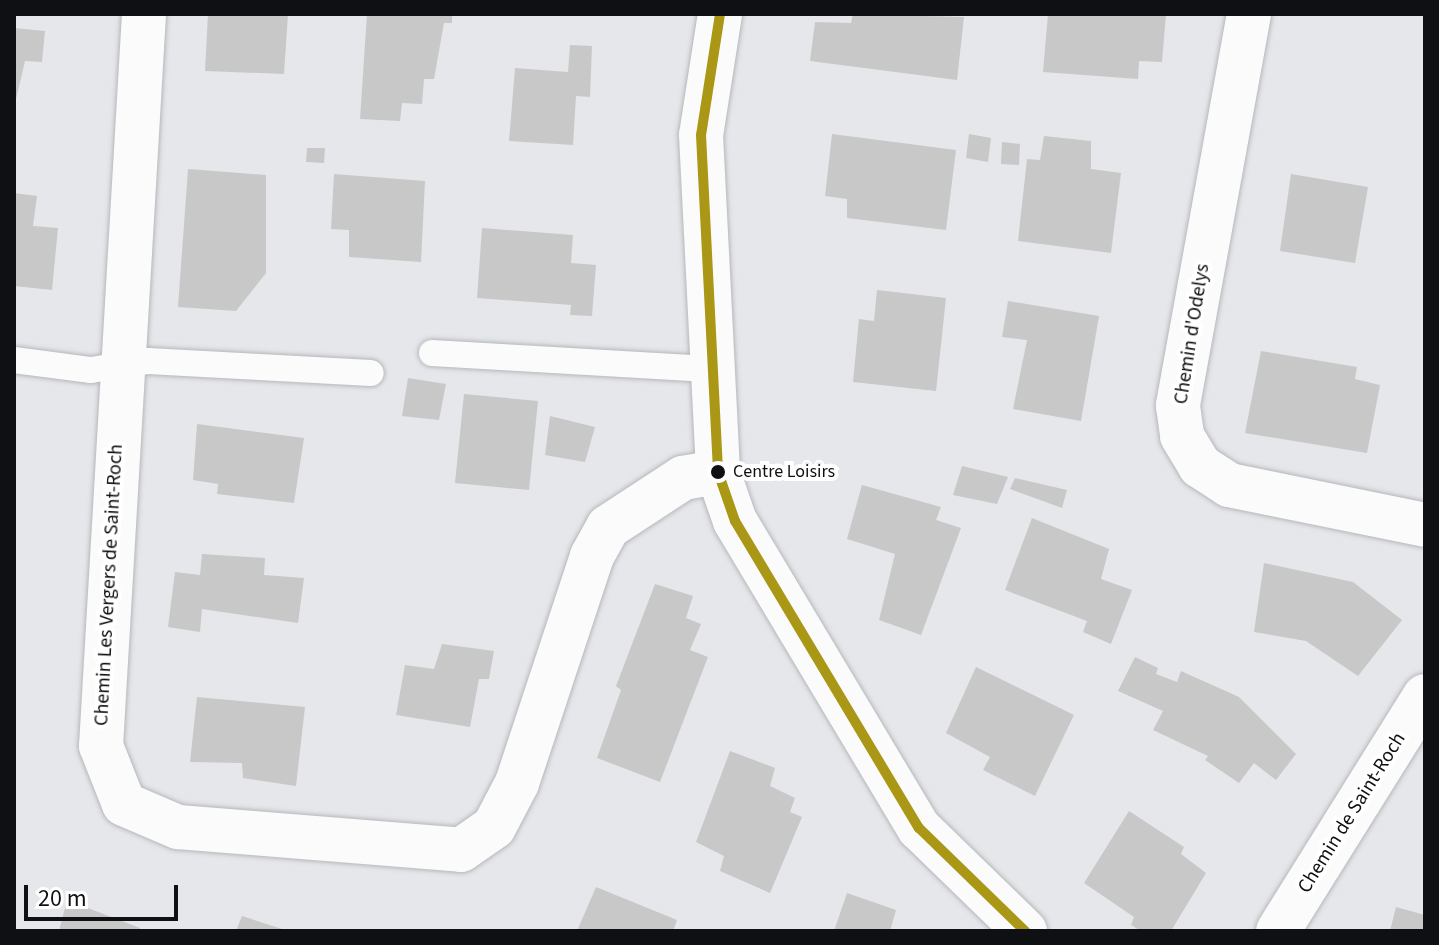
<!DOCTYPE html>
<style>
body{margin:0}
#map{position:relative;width:1439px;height:945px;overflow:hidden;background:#e5e7ea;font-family:"Source Sans 3",sans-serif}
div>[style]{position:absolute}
.building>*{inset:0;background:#c8c8c8}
.roads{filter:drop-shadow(0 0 2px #b6b8bb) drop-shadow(0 0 2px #b6b8bb)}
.service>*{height:26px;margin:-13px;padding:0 13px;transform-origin:13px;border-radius:13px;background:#fbfbfc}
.minor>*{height:44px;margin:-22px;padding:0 22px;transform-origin:22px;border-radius:22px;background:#fbfbfc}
.bus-1>*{height:10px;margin:-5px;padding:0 5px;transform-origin:5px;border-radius:5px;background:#a99715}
.dots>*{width:22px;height:22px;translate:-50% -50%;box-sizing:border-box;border:4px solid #fff;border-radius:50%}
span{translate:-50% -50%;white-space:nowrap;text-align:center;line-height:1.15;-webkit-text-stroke:8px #fff;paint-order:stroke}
.bus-label{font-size:18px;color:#0f1013}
.left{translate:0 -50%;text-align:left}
.street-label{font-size:20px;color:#0f1013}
.frame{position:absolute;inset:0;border:16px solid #0f1013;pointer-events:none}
.scale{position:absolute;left:24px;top:885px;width:154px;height:36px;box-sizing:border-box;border:4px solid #0f1013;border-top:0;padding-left:10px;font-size:24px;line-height:28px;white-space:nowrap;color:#0f1013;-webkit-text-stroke:6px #fff;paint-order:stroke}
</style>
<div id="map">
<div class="building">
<i style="clip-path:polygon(208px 14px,288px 14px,284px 74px,205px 71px)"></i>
<i style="clip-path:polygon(367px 14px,452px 14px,452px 23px,444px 23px,434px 79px,424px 79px,422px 104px,402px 103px,400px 121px,360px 119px)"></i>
<i style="clip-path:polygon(853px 14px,964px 17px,957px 80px,810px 61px,815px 22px,851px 23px)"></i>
<i style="clip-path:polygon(1048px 14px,1166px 14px,1162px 62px,1139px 61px,1138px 79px,1043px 72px)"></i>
<i style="clip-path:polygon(14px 28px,45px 31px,42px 62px,25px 61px,14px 108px)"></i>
<i style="clip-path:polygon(570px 45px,592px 46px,590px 97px,576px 96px,573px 145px,509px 141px,515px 68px,568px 72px)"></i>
<i style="clip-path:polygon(832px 134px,956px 150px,946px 230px,847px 218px,847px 199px,825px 196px)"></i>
<i style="clip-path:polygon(969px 134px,991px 138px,988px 162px,966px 158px)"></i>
<i style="clip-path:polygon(1044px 136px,1091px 141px,1091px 169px,1121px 173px,1111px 253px,1018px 241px,1027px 159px,1040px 160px)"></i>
<i style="clip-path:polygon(1002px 142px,1020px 144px,1019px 165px,1001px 164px)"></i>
<i style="clip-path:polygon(307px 148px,325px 148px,324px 163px,306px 162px)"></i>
<i style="clip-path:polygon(188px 169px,266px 175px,266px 273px,236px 311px,178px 307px)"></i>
<i style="clip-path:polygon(334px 174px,425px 181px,421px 262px,349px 257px,349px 230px,331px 229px)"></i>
<i style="clip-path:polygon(1291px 174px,1368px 187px,1355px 263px,1280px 251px)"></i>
<i style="clip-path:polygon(14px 193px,37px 196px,33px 226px,58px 228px,52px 290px,14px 286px)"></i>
<i style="clip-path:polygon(482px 228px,573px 235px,571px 263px,596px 265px,592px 316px,570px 315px,571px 305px,477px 298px)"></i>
<i style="clip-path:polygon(877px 290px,946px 298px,936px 391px,853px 382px,859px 319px,874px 321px)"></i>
<i style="clip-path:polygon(1008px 301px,1099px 316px,1081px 421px,1013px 409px,1027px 340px,1002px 337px)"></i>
<i style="clip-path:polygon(1261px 351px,1357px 367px,1355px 379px,1380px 385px,1367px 453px,1245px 433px)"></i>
<i style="clip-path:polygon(408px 378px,446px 384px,439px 420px,402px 416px)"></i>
<i style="clip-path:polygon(464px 394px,538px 401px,529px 490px,455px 483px)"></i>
<i style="clip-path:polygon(550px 416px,595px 427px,585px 462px,545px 455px)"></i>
<i style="clip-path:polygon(197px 424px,304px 438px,294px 503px,217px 494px,218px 484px,193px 480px)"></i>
<i style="clip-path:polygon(962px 466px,1008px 477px,997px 504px,953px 495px)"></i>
<i style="clip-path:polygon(1015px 478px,1067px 490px,1062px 508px,1010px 489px)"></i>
<i style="clip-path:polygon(862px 485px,941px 507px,936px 520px,961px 528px,921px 635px,879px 620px,895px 554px,847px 539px)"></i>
<i style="clip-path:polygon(1032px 518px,1109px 549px,1101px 579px,1132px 590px,1111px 644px,1083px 632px,1087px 621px,1005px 590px)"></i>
<i style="clip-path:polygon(202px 554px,265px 558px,264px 575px,304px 578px,298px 623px,202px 609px,200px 632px,168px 627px,175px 572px,200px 575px)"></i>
<i style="clip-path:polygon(1264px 563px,1353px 582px,1402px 620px,1358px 676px,1306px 641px,1254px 632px)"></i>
<i style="clip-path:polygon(655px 584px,693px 596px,686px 618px,701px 624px,690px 650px,708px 657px,660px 782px,597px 758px,621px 690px,616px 686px)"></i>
<i style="clip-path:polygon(442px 644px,494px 651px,489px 679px,479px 679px,470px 727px,396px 715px,405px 665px,434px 669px)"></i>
<i style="clip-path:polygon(1135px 657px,1158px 668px,1156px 674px,1177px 682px,1181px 671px,1239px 697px,1296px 754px,1276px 780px,1254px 763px,1239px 783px,1205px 760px,1208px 756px,1153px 730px,1163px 711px,1118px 691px)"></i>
<i style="clip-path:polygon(976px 667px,1074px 715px,1035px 796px,983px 770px,990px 757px,946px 733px)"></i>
<i style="clip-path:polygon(197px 697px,305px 707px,296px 786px,243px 778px,242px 763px,190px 762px)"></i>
<i style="clip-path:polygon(730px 751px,775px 768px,770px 786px,795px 798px,790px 812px,802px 817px,770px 893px,720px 871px,724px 856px,696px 842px)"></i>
<i style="clip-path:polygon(1129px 811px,1184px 847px,1181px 854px,1206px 873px,1171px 931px,1141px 931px,1131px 925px,1134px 917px,1084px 883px)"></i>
<i style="clip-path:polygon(596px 887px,677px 920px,673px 931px,577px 931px)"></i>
<i style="clip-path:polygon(847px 893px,896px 910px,890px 931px,834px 931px)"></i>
<i style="clip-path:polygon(67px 900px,140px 928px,139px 931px,59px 931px)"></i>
<i style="clip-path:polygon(1396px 907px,1425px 915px,1425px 931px,1390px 931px)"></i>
<i style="clip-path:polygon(242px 916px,282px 929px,236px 931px)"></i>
</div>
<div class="roads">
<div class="service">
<i style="left:432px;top:353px;width:281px;rotate:3.3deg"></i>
<i style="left:14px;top:360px;width:78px;rotate:7.4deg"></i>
<i style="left:91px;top:370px;width:58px;rotate:-9deg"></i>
<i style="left:148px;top:361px;width:223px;rotate:3.1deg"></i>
</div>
<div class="minor">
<i style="left:144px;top:14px;width:733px;rotate:93.36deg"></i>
<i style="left:101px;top:746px;width:62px;rotate:68.4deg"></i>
<i style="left:124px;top:804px;width:59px;rotate:23.1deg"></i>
<i style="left:178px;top:827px;width:284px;rotate:4.6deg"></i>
<i style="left:461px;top:850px;width:40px;rotate:-34.9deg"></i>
<i style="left:494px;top:827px;width:50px;rotate:-62.4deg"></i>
<i style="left:517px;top:783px;width:239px;rotate:-71.7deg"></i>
<i style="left:592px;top:556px;width:33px;rotate:-61deg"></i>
<i style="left:608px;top:527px;width:90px;rotate:-33.2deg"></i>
<i style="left:683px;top:478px;width:36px;rotate:-10deg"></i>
<i style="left:720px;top:14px;width:122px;rotate:98.9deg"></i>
<i style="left:701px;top:135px;width:337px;rotate:87.1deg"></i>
<i style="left:718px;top:472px;width:52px;rotate:70.9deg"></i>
<i style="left:735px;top:521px;width:358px;rotate:59.1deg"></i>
<i style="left:919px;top:828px;width:148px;rotate:44.2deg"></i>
<i style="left:1249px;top:14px;width:398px;rotate:100.3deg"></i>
<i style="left:1178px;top:406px;width:30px;rotate:82deg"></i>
<i style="left:1182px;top:436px;width:35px;rotate:59deg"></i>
<i style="left:1200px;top:466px;width:35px;rotate:33deg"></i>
<i style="left:1229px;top:485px;width:200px;rotate:11.5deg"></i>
<i style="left:1278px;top:931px;width:277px;rotate:-58deg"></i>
</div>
</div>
<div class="bus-1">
<i style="left:720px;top:14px;width:122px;rotate:98.9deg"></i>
<i style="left:701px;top:135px;width:337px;rotate:87.1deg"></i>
<i style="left:718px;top:472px;width:52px;rotate:70.9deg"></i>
<i style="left:735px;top:521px;width:358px;rotate:59.1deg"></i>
<i style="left:919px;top:828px;width:148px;rotate:44.2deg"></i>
</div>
<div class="dots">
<i style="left:718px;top:472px;background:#0f1013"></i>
</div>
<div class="bus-label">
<span class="left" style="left:733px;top:472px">Centre Loisirs</span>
</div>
<div class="street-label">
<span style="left:1192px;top:334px;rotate:-81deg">Chemin d'Odelys</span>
<span style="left:109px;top:585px;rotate:-87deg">Chemin Les Vergers de Saint-Roch</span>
<span style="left:1352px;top:813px;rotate:-58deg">Chemin de Saint-Roch</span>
</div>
<div class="frame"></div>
<div class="scale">20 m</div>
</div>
